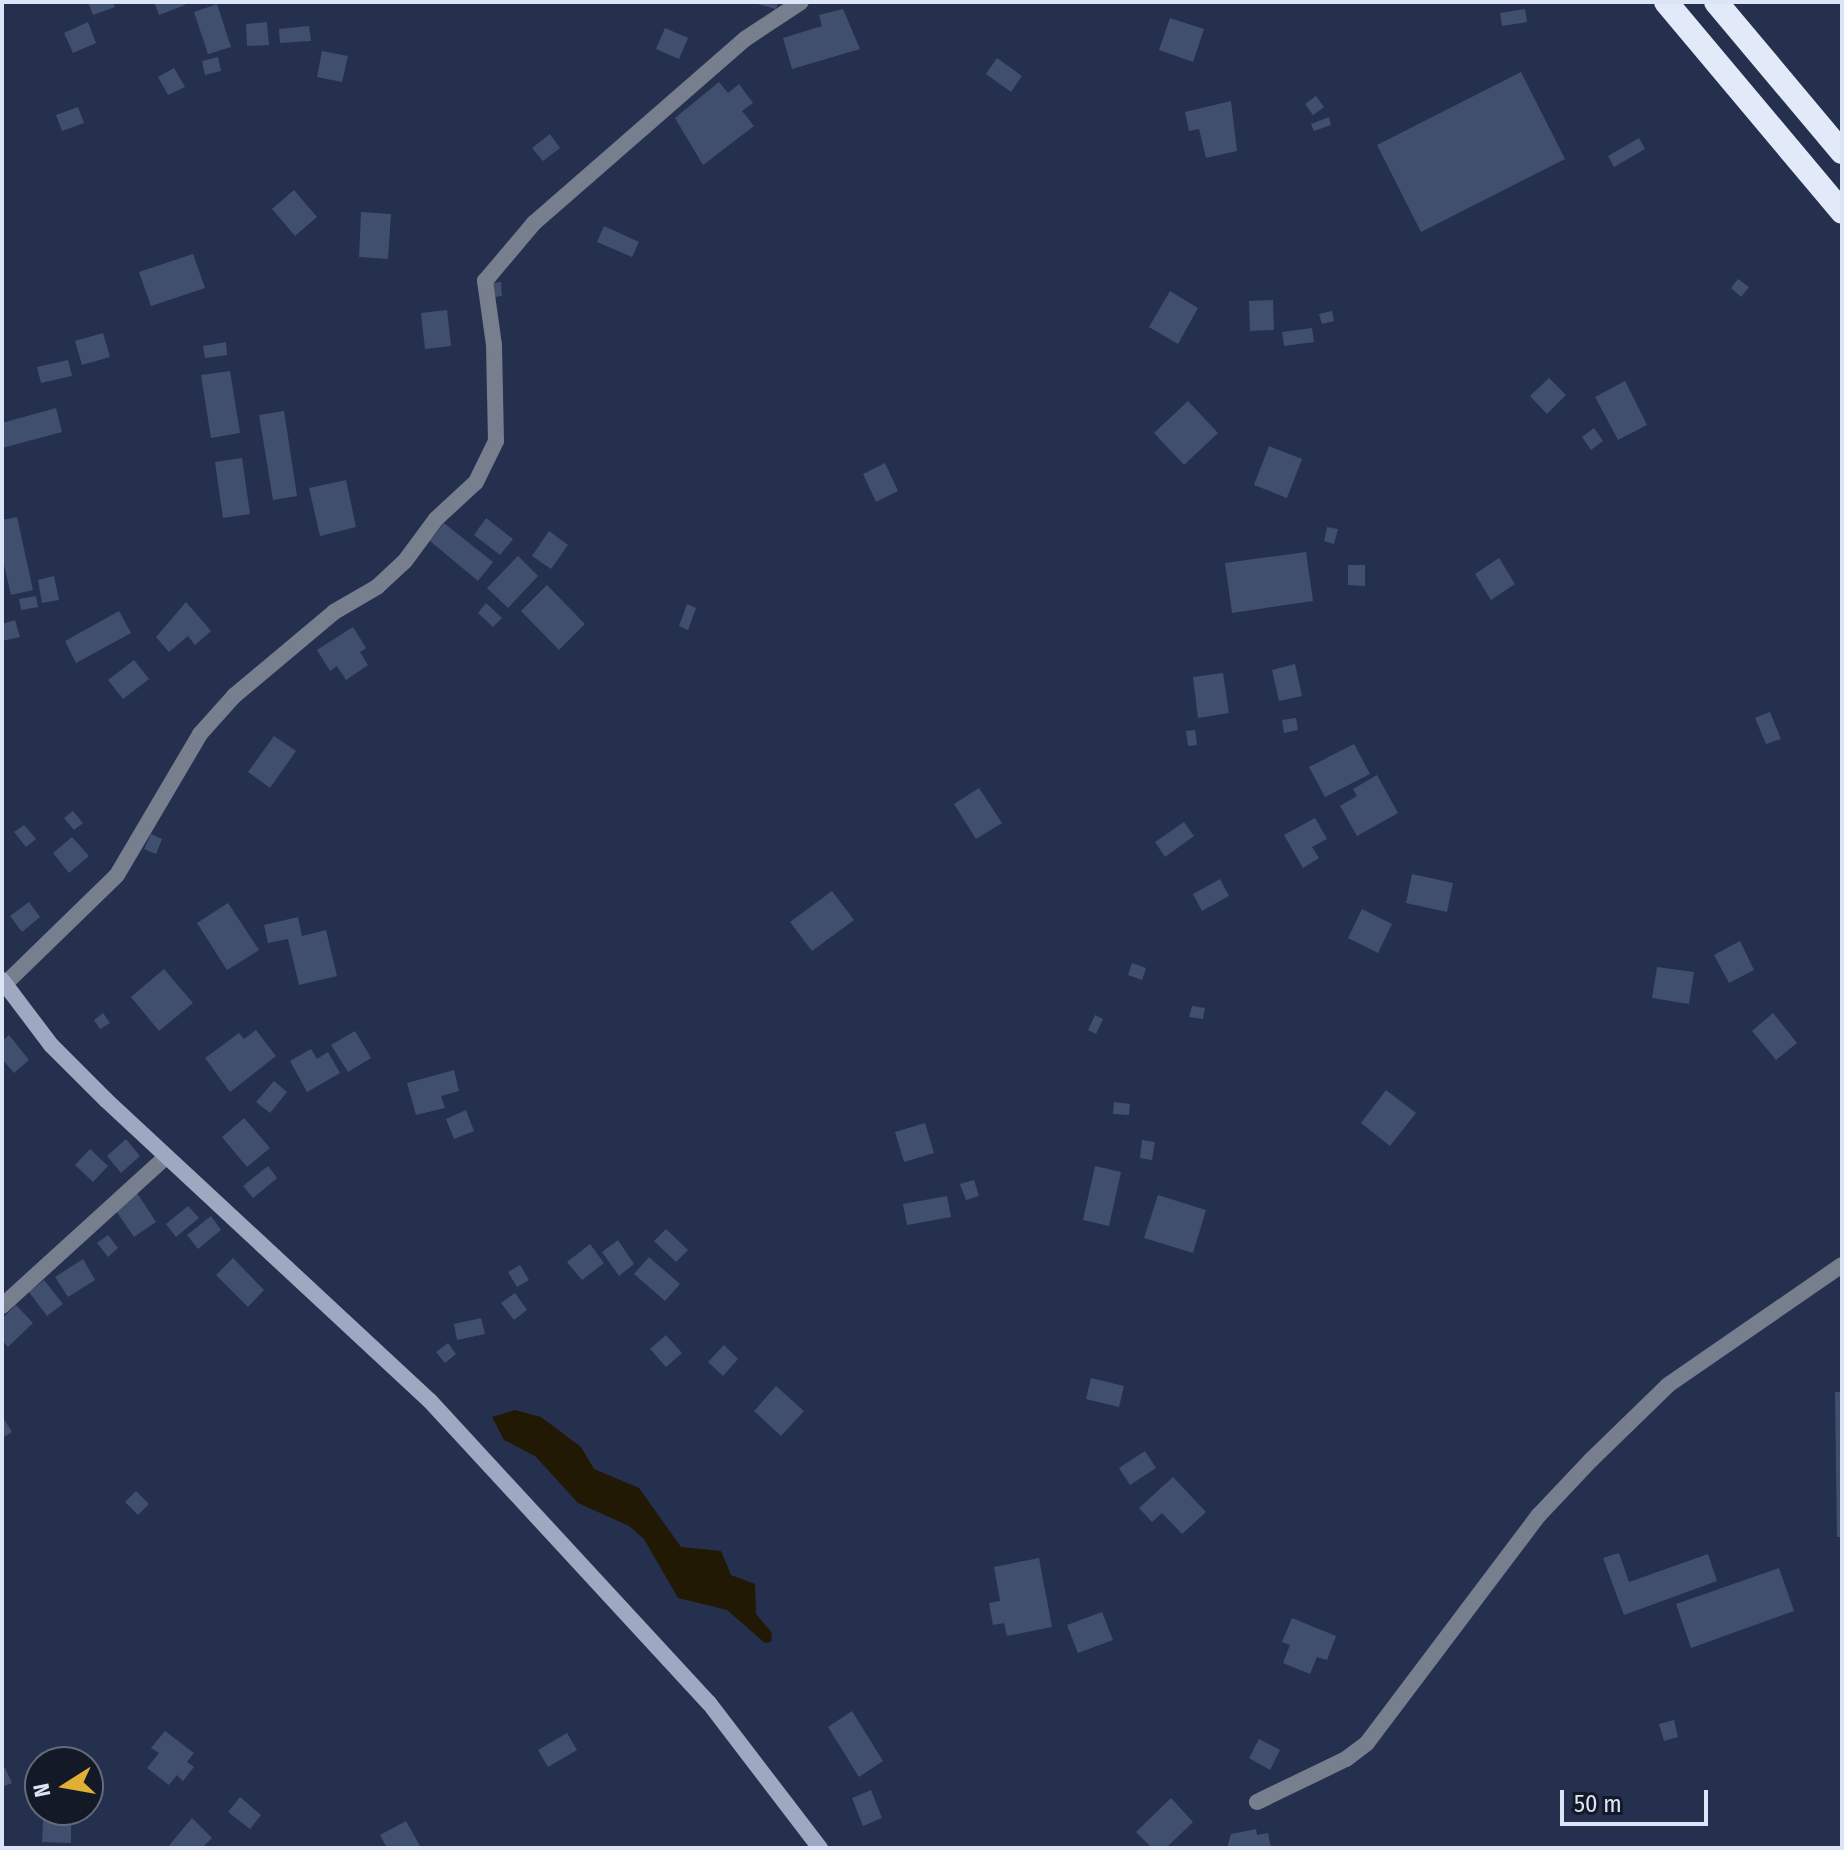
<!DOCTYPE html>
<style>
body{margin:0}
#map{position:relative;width:1844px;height:1850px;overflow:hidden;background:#24304d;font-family:"Fira Sans Condensed",sans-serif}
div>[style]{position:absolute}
.water>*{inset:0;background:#221904}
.building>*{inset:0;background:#414f6e}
.street>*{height:16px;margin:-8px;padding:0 8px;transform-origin:8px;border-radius:8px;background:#777e8d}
.secondary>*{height:16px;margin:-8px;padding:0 8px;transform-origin:8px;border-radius:8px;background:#9ea9c1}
.highway>*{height:24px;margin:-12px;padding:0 12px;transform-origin:12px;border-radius:12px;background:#e2e9f8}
span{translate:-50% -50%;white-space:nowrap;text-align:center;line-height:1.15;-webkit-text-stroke:8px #131926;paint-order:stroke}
.frame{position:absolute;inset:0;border:4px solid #dce5f8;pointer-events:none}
.north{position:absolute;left:24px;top:1746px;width:80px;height:80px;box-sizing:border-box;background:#131926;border:2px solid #636b7a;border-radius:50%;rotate:259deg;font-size:22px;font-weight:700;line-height:32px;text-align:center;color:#dce5f8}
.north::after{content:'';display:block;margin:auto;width:28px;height:36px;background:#e0b034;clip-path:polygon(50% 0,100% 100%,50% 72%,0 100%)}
.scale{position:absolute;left:1560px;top:1790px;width:148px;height:36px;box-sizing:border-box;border:4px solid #dce5f8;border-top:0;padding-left:10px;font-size:24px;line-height:28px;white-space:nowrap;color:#dce5f8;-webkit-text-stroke:6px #131926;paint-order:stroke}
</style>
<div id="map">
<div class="water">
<i style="clip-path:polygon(515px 1410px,541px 1417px,581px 1447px,594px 1469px,639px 1488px,681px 1547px,721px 1551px,731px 1575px,755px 1584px,756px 1614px,772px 1633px,771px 1642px,765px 1643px,727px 1610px,678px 1598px,644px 1539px,629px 1526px,578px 1503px,535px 1456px,504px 1440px,492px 1417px)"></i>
</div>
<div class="building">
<i style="clip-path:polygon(88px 2px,113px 2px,115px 7px,93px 15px)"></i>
<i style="clip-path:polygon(154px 2px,184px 2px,185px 5px,159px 15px)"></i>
<i style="clip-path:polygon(750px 2px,778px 2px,776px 9px)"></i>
<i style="clip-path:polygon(217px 4px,231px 47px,208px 54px,194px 12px)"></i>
<i style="clip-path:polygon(843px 9px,860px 49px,792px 69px,783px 38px,822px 26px,819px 15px)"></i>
<i style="clip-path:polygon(1525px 9px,1527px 22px,1502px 26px,1500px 13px)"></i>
<i style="clip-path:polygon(1170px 18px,1204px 29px,1193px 62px,1159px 50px)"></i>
<i style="clip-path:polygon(88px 22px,96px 43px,73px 53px,64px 33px)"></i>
<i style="clip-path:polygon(267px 22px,269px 45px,247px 46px,246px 24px)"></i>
<i style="clip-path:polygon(309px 26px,311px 41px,280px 43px,279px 29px)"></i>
<i style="clip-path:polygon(665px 28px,688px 38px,679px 59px,656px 49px)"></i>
<i style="clip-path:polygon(322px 51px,348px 56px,342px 82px,317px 77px)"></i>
<i style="clip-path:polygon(218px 57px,221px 71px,205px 75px,202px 61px)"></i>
<i style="clip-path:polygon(997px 58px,1022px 76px,1011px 92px,986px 74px)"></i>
<i style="clip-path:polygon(174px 68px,185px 87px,168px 95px,158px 77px)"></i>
<i style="clip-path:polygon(1521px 72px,1565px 159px,1421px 232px,1377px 145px)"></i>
<i style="clip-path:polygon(719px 82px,728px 93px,739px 84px,753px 103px,742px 111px,754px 126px,703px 165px,675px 118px)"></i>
<i style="clip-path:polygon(1316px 96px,1324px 107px,1313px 115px,1305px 104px)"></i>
<i style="clip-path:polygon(1231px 101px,1237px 151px,1206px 158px,1199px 129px,1189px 131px,1185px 112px)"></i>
<i style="clip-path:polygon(78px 107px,84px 123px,62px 131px,56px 115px)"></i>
<i style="clip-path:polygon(1329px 117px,1331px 125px,1314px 131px,1311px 124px)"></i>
<i style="clip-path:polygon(550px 134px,560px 148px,543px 161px,532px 148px)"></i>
<i style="clip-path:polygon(1639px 138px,1645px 149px,1614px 167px,1608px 156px)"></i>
<i style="clip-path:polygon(294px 190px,317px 217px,295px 236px,272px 209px)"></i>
<i style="clip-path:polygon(361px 212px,391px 214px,388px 259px,359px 257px)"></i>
<i style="clip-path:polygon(604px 226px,639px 242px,632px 257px,597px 242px)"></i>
<i style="clip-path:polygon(193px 254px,205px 288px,151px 306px,139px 272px)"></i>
<i style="clip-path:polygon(1738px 279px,1749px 287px,1741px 297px,1731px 288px)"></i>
<i style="clip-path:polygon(501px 282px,502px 296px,494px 297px,493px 283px)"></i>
<i style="clip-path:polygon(1170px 291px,1198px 308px,1178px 344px,1149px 327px)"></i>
<i style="clip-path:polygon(1273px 300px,1274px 330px,1250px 331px,1249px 301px)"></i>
<i style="clip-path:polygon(447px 310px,451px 346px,425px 349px,421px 313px)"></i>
<i style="clip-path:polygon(1332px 311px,1334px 321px,1322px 324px,1319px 314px)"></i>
<i style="clip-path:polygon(1312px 328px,1314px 342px,1284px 346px,1282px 332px)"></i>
<i style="clip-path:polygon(103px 333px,110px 357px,82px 365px,75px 341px)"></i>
<i style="clip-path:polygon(226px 342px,227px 355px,205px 358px,203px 346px)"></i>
<i style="clip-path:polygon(68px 360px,72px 376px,41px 383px,37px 367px)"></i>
<i style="clip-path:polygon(230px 371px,240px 433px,211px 438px,201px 375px)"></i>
<i style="clip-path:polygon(1549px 378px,1566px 395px,1547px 414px,1530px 396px)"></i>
<i style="clip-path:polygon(1625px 381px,1647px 425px,1618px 440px,1595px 397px)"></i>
<i style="clip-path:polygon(1188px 401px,1218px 433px,1184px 465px,1154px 433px)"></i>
<i style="clip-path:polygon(56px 408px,62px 432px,2px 448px,2px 423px)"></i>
<i style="clip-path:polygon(284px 411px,297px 496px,273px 500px,259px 415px)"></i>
<i style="clip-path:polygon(1594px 428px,1603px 441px,1591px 450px,1582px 437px)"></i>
<i style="clip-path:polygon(1269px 446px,1302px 459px,1287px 498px,1254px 485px)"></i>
<i style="clip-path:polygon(242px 458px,250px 514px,223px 518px,215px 462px)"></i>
<i style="clip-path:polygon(885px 463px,898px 491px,876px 502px,863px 474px)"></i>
<i style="clip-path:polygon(346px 480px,356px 527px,320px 536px,309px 488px)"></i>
<i style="clip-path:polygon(17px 517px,33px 590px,11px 595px,2px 556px,2px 520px)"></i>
<i style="clip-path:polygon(486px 518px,513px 539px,500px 555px,474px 535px)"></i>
<i style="clip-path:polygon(444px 523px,493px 562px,478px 581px,430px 541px)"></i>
<i style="clip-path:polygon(1327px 527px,1338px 529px,1334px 544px,1324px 541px)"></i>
<i style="clip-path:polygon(549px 531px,568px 545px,551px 569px,532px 556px)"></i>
<i style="clip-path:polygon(1306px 552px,1313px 601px,1232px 613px,1225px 563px)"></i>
<i style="clip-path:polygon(518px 556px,538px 576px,508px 608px,487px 588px)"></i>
<i style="clip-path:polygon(1499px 558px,1515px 584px,1491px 600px,1475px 574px)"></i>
<i style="clip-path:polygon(1348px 565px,1365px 565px,1365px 586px,1348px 585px)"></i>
<i style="clip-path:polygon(54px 576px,59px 600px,42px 603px,38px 580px)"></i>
<i style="clip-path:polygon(547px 585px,585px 624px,559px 650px,521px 611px)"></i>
<i style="clip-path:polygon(36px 596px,38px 607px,21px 610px,19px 599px)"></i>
<i style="clip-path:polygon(186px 602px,211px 631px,195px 645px,188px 636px,169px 652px,156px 637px)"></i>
<i style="clip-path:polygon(486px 603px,502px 618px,493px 627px,478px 613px)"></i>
<i style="clip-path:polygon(687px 604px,696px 608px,688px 630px,679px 626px)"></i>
<i style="clip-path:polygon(119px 611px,131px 633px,76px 663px,65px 641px)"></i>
<i style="clip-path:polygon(15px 620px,20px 637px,2px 641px,2px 624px)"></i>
<i style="clip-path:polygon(353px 627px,366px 648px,360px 652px,368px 665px,346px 680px,337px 666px,330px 671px,317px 650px)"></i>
<i style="clip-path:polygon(134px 660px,149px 679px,123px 699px,108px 680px)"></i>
<i style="clip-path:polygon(1295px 664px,1302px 696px,1279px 701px,1272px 670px)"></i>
<i style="clip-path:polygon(1223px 673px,1229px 713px,1198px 718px,1193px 677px)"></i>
<i style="clip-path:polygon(1770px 712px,1781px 739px,1766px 744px,1755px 718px)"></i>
<i style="clip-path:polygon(1296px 718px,1298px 730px,1284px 733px,1282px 720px)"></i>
<i style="clip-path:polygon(1195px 730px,1197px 745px,1188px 746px,1186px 731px)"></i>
<i style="clip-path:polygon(274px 736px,296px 751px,270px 788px,248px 772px)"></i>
<i style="clip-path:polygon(1354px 744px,1370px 774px,1325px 797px,1309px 767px)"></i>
<i style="clip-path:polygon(1377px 775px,1398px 813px,1357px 836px,1340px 806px,1357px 796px,1353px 789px)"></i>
<i style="clip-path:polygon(979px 788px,1002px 823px,976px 839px,954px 804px)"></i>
<i style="clip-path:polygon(73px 811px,83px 823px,74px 830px,64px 818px)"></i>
<i style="clip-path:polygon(1315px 818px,1327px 839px,1312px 847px,1319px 858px,1303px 868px,1284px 835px)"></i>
<i style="clip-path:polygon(1184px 822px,1194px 836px,1165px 857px,1155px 842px)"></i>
<i style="clip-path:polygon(24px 825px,36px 839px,26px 847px,14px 832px)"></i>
<i style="clip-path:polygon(151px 834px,162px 839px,156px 854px,144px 849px)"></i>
<i style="clip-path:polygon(72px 837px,89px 856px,69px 873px,53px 853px)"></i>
<i style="clip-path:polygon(1412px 874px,1453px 883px,1447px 912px,1406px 903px)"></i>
<i style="clip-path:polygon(1220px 879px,1229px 896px,1202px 911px,1193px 894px)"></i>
<i style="clip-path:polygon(832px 891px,854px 920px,812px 951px,790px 922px)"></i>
<i style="clip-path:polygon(29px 902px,40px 917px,22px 932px,10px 916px)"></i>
<i style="clip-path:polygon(228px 903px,259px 950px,227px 970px,197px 923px)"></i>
<i style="clip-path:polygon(1362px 909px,1392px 924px,1378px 953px,1348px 938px)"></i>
<i style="clip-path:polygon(298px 917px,302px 936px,326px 930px,337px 976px,299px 985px,288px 939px,268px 943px,264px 925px)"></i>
<i style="clip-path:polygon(1740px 941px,1754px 970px,1729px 983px,1714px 955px)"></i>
<i style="clip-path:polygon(1132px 963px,1146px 968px,1142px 980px,1128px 975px)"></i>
<i style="clip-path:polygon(1657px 967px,1694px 972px,1689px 1004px,1652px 998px)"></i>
<i style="clip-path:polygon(164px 969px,193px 1003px,159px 1031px,131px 997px)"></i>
<i style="clip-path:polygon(1192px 1006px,1205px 1008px,1203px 1019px,1189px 1017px)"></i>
<i style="clip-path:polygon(103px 1013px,110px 1023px,100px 1029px,94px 1020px)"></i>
<i style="clip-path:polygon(1773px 1013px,1797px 1043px,1776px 1060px,1752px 1031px)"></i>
<i style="clip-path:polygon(1095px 1015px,1103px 1019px,1096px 1034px,1088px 1030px)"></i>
<i style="clip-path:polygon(256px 1030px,276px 1056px,230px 1092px,205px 1058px,239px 1033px,244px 1039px)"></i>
<i style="clip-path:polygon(355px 1031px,371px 1058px,348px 1072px,331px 1045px)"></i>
<i style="clip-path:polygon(9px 1035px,29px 1060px,14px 1073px,2px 1059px,2px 1041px)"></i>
<i style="clip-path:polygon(311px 1049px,317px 1059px,328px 1052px,340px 1073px,307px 1092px,290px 1061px)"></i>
<i style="clip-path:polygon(454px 1070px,459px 1091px,441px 1096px,445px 1108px,416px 1115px,407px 1083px)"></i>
<i style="clip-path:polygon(274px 1081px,287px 1092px,270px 1113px,256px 1102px)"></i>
<i style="clip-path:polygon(1386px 1090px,1416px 1113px,1390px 1146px,1361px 1123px)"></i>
<i style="clip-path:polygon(1114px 1102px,1130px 1104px,1129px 1115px,1113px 1114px)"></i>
<i style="clip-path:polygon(466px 1110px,474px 1131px,454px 1139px,446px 1119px)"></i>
<i style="clip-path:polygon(244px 1118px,270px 1148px,247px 1167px,222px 1137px)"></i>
<i style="clip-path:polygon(925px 1123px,934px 1153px,904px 1162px,895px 1132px)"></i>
<i style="clip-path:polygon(126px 1139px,140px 1156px,121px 1173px,107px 1156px)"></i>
<i style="clip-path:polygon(1142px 1140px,1155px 1142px,1152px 1160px,1140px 1158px)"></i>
<i style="clip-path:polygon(90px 1149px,108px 1166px,93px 1182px,75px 1165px)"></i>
<i style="clip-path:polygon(268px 1166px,277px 1178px,253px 1198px,243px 1186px)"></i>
<i style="clip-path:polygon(1095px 1166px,1121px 1172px,1109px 1226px,1083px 1220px)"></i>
<i style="clip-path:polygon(974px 1180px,979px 1196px,966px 1200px,960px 1184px)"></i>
<i style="clip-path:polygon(137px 1193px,156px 1222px,134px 1237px,114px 1208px)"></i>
<i style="clip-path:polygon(1158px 1195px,1206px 1210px,1193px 1253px,1144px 1238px)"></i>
<i style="clip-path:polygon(947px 1196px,951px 1217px,907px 1225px,903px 1204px)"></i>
<i style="clip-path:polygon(188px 1206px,199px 1218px,176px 1237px,166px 1224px)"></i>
<i style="clip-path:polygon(211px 1216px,221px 1230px,198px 1249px,187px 1235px)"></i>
<i style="clip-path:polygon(666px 1229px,688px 1250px,676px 1262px,654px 1241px)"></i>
<i style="clip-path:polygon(108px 1235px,118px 1248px,108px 1257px,97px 1243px)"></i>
<i style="clip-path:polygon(618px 1240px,634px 1264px,619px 1276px,602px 1252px)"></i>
<i style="clip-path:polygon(590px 1244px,604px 1263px,582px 1280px,567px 1262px)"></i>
<i style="clip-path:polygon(649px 1257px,680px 1284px,665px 1301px,634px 1274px)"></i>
<i style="clip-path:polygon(233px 1258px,264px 1290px,248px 1307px,216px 1275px)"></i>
<i style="clip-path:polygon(83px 1259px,95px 1280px,68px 1297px,55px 1277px)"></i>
<i style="clip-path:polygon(520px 1265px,529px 1280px,517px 1287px,508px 1272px)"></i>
<i style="clip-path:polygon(44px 1280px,63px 1304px,47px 1316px,29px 1292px)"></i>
<i style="clip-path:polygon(515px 1293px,527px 1310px,514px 1320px,501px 1303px)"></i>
<i style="clip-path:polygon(16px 1305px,33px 1323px,8px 1347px,2px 1340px,2px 1319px)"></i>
<i style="clip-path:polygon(481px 1318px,485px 1334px,457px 1340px,454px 1324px)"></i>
<i style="clip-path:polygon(666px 1335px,682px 1353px,666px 1367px,650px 1349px)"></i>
<i style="clip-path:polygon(448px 1343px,456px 1354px,445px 1363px,436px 1352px)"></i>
<i style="clip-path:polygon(724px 1345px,738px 1359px,723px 1376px,708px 1362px)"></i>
<i style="clip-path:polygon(1091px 1378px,1124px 1386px,1119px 1407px,1086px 1399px)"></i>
<i style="clip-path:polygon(776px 1386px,804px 1411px,781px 1436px,754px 1411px)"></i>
<i style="clip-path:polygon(1835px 1392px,1842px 1392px,1842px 1537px,1837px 1537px)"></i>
<i style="clip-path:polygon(2px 1416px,12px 1432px,2px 1438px)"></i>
<i style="clip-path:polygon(1145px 1451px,1156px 1468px,1130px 1485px,1119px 1468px)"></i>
<i style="clip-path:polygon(1173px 1477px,1206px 1512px,1182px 1534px,1162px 1513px,1152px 1522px,1139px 1508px)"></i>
<i style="clip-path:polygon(136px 1491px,149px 1504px,138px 1515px,125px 1502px)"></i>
<i style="clip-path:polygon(1619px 1553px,1629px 1582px,1708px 1554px,1717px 1581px,1624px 1615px,1603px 1558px)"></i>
<i style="clip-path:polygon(1039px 1558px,1052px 1627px,1007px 1636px,1004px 1623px,993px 1625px,989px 1603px,1000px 1601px,994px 1567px)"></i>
<i style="clip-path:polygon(1779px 1568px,1794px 1611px,1691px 1648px,1676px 1604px)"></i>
<i style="clip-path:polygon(1102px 1612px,1113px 1640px,1078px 1653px,1067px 1625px)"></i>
<i style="clip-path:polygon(1292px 1618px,1336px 1636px,1327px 1660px,1317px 1657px,1310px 1674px,1283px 1663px,1290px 1645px,1282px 1642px)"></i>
<i style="clip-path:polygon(852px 1711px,883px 1761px,859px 1777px,828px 1727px)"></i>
<i style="clip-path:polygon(1674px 1720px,1678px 1737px,1664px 1741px,1659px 1724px)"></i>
<i style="clip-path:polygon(165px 1731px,194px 1753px,187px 1762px,194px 1767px,183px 1781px,177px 1775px,169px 1785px,147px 1768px,159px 1753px,151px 1748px)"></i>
<i style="clip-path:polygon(567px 1733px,577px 1750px,548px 1767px,538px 1750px)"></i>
<i style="clip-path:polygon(1259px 1739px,1280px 1750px,1270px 1770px,1249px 1758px)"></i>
<i style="clip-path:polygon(5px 1768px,12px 1783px,2px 1787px,2px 1769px)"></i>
<i style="clip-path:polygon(92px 1774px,104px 1795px,88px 1804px,88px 1776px)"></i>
<i style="clip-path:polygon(871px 1790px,882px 1818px,863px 1826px,852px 1798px)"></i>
<i style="clip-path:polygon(240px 1797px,261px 1815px,250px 1829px,228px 1812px)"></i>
<i style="clip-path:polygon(1171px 1798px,1193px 1822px,1166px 1848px,1152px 1848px,1136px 1832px)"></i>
<i style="clip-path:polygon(192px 1818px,212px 1838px,202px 1848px,167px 1848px)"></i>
<i style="clip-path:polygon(43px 1820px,71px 1821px,71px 1843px,42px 1842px)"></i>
<i style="clip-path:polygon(406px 1821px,420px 1846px,387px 1848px,380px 1835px)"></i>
<i style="clip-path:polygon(1256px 1829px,1257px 1835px,1268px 1833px,1271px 1848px,1227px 1848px,1231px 1834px)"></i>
</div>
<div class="street">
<i style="left:5px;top:984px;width:156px;rotate:-44.2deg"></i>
<i style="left:117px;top:875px;width:164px;rotate:-59.5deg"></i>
<i style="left:200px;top:734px;width:51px;rotate:-48.2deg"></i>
<i style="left:234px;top:696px;width:131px;rotate:-40deg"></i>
<i style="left:334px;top:612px;width:50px;rotate:-30.2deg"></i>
<i style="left:377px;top:587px;width:38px;rotate:-43deg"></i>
<i style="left:405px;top:561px;width:52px;rotate:-53.6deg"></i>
<i style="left:436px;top:519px;width:54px;rotate:-42.8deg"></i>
<i style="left:476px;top:482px;width:46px;rotate:-64deg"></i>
<i style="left:496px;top:441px;width:96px;rotate:-91.2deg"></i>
<i style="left:494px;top:345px;width:65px;rotate:-98deg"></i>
<i style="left:485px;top:281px;width:76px;rotate:-49.8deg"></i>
<i style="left:534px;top:223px;width:280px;rotate:-41.1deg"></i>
<i style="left:745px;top:39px;width:67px;rotate:-33.5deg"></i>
<i style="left:2px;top:1306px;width:222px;rotate:-42.3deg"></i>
<i style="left:1257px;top:1802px;width:99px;rotate:-25.8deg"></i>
<i style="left:1346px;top:1759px;width:26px;rotate:-37deg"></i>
<i style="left:1367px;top:1743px;width:286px;rotate:-53deg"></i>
<i style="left:1539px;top:1515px;width:76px;rotate:-46.6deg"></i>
<i style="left:1591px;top:1460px;width:107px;rotate:-44.2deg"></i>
<i style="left:1668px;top:1385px;width:211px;rotate:-34.6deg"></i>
</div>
<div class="secondary">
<i style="left:2px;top:980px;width:81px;rotate:53deg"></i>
<i style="left:51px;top:1045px;width:78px;rotate:45deg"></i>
<i style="left:106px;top:1100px;width:442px;rotate:42.9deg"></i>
<i style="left:430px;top:1401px;width:411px;rotate:47.3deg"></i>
<i style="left:709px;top:1703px;width:183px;rotate:52.6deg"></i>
</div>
<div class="highway">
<i style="left:1666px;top:2px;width:274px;rotate:50deg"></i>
<i style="left:1716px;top:2px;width:196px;rotate:50deg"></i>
</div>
<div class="frame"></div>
<div class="north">N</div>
<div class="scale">50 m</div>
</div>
